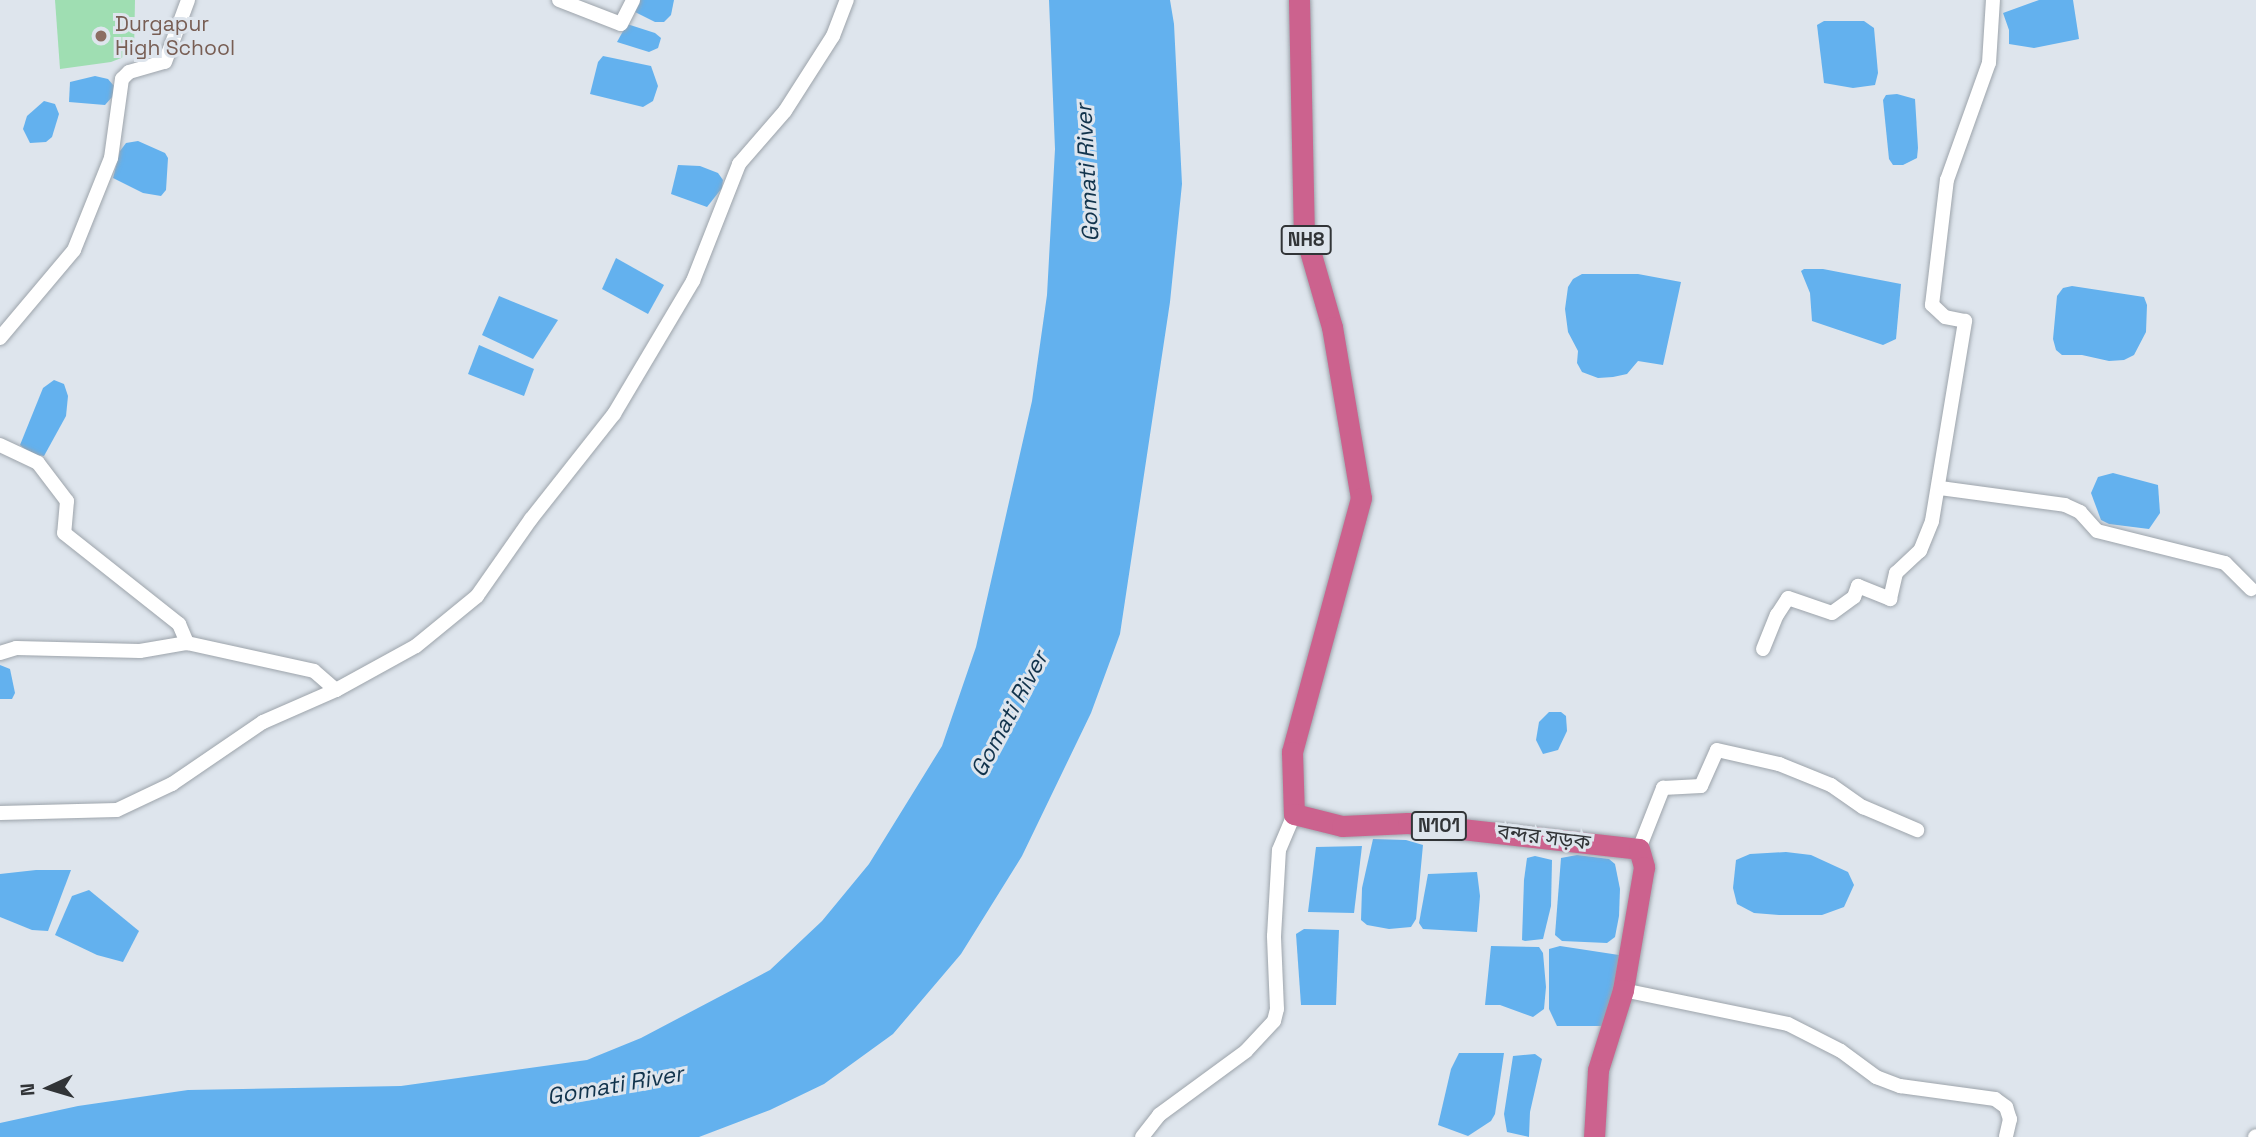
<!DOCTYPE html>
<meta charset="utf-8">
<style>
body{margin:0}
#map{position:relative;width:2256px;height:1137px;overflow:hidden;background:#dee5ed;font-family:"Space Grotesk","Noto Sans Bengali",sans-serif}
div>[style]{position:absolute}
.green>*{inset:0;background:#9fdeb2}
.water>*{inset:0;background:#63b1ee}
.roads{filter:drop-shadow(0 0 2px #9da4ab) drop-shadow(0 0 2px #9da4ab)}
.minor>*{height:14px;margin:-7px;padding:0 7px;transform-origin:7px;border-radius:7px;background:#fff}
.highway>*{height:21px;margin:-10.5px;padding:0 10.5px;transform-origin:10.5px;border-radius:10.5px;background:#cc628e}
.dots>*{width:19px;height:19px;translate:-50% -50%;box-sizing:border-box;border:4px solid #dee5ed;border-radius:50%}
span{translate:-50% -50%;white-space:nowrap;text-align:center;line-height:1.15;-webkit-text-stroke:6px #dee5ed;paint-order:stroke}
.shield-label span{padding:2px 5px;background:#dee5ed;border:2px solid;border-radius:5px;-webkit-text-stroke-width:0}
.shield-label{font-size:19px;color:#313437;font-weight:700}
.education-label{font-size:21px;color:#785e54}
.left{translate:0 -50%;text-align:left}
.street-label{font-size:21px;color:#313437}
.water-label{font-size:23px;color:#11334c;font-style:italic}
.north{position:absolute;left:14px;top:1053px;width:70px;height:70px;-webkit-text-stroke:5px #dee5ed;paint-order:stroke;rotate:266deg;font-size:19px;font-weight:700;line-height:28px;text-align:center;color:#313437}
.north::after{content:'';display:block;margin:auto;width:24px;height:32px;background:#313437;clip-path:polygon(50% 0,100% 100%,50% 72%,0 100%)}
</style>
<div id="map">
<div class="green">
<i style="clip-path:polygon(55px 0,135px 0,134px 53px,111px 62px,60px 69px)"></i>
</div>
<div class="water">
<i style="clip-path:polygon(638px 0,674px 0,671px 15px,664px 22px,655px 22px,635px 12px)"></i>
<i style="clip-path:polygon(1049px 0,1170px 0,1174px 24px,1182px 184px,1170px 302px,1120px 634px,1091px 713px,1022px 856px,961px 954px,893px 1034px,824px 1084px,770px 1110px,699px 1137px,0 1137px,0 1123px,78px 1106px,188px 1090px,401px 1086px,587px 1060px,641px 1038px,770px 970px,822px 921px,869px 864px,942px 746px,976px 647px,1032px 401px,1047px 295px,1055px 149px)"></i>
<i style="clip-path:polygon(2039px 0,2073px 0,2079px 39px,2034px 48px,2009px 44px,2009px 30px,2003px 13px)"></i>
<i style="clip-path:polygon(1824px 21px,1864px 21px,1874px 28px,1878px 73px,1875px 85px,1853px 88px,1824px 83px,1817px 25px)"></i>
<i style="clip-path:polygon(627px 24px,655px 33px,661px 38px,658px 48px,649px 52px,617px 42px)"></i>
<i style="clip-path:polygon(603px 56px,651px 66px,658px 86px,653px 101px,643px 107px,590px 94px,598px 62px)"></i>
<i style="clip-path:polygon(95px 76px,108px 79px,114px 86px,113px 96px,105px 105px,69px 102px,70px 82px)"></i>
<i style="clip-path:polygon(1897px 94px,1915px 99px,1918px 148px,1917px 158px,1903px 165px,1893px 165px,1889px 159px,1883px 100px,1886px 95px)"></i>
<i style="clip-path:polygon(44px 101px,55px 104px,59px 114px,52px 137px,46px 142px,30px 143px,23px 129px,27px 116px)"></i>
<i style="clip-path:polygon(138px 141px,165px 153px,168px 158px,166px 190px,161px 196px,143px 193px,113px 178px,120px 151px,126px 143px)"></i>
<i style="clip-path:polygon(678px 165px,700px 166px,718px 173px,723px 180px,722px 188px,707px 207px,671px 194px)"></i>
<i style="clip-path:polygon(616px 258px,664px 285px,648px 314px,602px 289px)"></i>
<i style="clip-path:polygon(1804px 269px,1823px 269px,1901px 284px,1896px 339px,1883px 345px,1812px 321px,1810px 293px,1801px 271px)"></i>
<i style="clip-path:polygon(1582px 274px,1638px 274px,1681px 282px,1663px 365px,1638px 361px,1627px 374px,1613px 377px,1598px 378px,1582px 372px,1577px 363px,1578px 351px,1568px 332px,1565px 309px,1568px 287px,1573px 279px)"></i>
<i style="clip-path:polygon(2072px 286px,2144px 297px,2147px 305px,2146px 332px,2134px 355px,2124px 360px,2109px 361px,2082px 355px,2062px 355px,2056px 350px,2053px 339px,2057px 296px,2063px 288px)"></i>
<i style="clip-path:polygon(499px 296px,558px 320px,533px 359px,482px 335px)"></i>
<i style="clip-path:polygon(479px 345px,534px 369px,524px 396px,468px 374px)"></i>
<i style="clip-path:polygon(54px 380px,64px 384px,68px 396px,66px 416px,44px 456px,31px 454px,20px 445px,43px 388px)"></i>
<i style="clip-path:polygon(2113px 473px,2158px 485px,2160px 513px,2149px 529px,2109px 524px,2101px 520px,2091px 493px,2098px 477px)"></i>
<i style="clip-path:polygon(0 665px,10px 669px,15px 693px,12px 699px,0 699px)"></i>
<i style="clip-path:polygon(1549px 712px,1561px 712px,1566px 716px,1567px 731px,1558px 750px,1543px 754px,1536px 740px,1539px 722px)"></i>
<i style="clip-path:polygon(1373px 839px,1406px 840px,1423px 845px,1416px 919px,1411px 927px,1389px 929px,1367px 925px,1361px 920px,1362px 888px)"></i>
<i style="clip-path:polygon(1362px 846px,1354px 913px,1308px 912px,1316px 847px)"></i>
<i style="clip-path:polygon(1786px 852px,1811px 855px,1848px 872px,1854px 885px,1844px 907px,1822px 915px,1779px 915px,1754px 913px,1737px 904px,1733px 888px,1736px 860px,1750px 854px)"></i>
<i style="clip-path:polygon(1577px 855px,1609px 859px,1615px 864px,1620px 889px,1619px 916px,1615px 937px,1607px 943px,1562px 941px,1555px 935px,1561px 858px)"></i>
<i style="clip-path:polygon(1535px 856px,1552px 860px,1551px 906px,1543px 939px,1525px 941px,1522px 940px,1524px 880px,1527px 858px)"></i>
<i style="clip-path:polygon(36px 870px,71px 870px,48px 931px,32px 930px,0 917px,0 874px)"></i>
<i style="clip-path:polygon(1477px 872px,1480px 896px,1477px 932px,1423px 929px,1419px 923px,1428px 874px)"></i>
<i style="clip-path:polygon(89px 890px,139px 931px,123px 962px,97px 955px,55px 935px,72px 896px)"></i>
<i style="clip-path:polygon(1304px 929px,1339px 930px,1336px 1005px,1301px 1005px,1296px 934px)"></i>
<i style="clip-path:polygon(1491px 946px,1539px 947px,1543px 953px,1546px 987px,1544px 1009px,1533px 1017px,1500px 1005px,1485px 1005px)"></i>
<i style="clip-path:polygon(1560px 946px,1619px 955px,1610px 1011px,1604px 1026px,1557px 1026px,1549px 1009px,1549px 949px)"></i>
<i style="clip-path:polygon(1459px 1053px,1504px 1053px,1495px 1114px,1491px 1121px,1468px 1136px,1438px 1125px,1451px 1069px)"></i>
<i style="clip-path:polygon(1535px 1054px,1542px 1059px,1530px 1112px,1529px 1137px,1507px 1132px,1504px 1114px,1513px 1056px)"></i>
</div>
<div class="roads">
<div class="minor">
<i style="left:559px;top:0;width:66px;rotate:21.2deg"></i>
<i style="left:621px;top:24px;width:27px;rotate:-63deg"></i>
<i style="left:0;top:338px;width:115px;rotate:-49.9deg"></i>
<i style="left:74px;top:250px;width:99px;rotate:-68.1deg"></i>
<i style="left:111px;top:158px;width:80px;rotate:-82.1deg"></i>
<i style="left:122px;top:79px;width:10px;rotate:-45deg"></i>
<i style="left:129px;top:72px;width:37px;rotate:-16deg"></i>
<i style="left:165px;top:62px;width:66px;rotate:-69.6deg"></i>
<i style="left:0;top:445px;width:42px;rotate:25.3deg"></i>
<i style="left:38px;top:463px;width:48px;rotate:52.7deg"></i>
<i style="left:67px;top:501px;width:32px;rotate:95deg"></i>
<i style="left:64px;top:533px;width:147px;rotate:38.4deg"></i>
<i style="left:179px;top:624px;width:21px;rotate:67deg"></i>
<i style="left:187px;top:643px;width:130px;rotate:12.4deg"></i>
<i style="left:314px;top:671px;width:29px;rotate:41deg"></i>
<i style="left:1940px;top:488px;width:126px;rotate:7.7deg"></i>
<i style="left:2065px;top:505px;width:17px;rotate:25deg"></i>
<i style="left:2080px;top:512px;width:25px;rotate:48deg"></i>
<i style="left:2097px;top:531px;width:132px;rotate:14deg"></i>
<i style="left:2225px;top:563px;width:37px;rotate:45deg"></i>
<i style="left:1763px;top:649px;width:37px;rotate:-68deg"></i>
<i style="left:1777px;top:615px;width:20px;rotate:-57deg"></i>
<i style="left:1788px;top:598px;width:46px;rotate:18.8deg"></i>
<i style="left:1832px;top:613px;width:27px;rotate:-36deg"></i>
<i style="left:1854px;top:597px;width:12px;rotate:-70deg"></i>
<i style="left:1858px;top:586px;width:35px;rotate:22deg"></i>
<i style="left:1890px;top:599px;width:27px;rotate:-77deg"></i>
<i style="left:1896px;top:573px;width:33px;rotate:-43deg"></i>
<i style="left:1920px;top:551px;width:32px;rotate:-68deg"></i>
<i style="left:1932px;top:521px;width:203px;rotate:-80.6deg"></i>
<i style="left:1965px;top:321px;width:20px;rotate:-169deg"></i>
<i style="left:1945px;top:317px;width:18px;rotate:-137deg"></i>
<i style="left:1932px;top:305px;width:126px;rotate:-83.2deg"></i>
<i style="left:1947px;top:180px;width:124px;rotate:-70.3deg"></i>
<i style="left:1989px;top:63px;width:63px;rotate:-86.4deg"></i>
<i style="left:0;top:653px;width:17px;rotate:-17deg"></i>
<i style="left:16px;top:648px;width:124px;rotate:1.4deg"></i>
<i style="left:140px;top:651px;width:48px;rotate:-9.7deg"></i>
<i style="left:0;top:813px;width:117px;rotate:-1.5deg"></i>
<i style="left:117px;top:810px;width:61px;rotate:-25.3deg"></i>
<i style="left:172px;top:784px;width:110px;rotate:-34.3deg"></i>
<i style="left:263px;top:722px;width:80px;rotate:-23.7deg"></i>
<i style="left:336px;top:690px;width:91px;rotate:-28.8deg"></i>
<i style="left:416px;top:646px;width:79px;rotate:-39.3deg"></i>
<i style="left:477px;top:596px;width:94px;rotate:-55deg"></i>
<i style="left:531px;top:519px;width:134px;rotate:-51.7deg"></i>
<i style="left:614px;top:414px;width:155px;rotate:-59.3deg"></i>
<i style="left:693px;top:281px;width:126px;rotate:-68.5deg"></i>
<i style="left:739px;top:164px;width:70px;rotate:-49deg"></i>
<i style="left:785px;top:111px;width:89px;rotate:-57.4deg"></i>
<i style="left:833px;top:36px;width:39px;rotate:-69deg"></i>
<i style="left:1639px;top:849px;width:66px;rotate:-68.5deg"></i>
<i style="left:1663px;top:788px;width:38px;rotate:-3deg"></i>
<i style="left:1701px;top:786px;width:39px;rotate:-66deg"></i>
<i style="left:1717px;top:750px;width:64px;rotate:12.7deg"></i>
<i style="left:1779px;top:764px;width:56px;rotate:22deg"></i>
<i style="left:1831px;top:785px;width:39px;rotate:35deg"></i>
<i style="left:1863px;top:807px;width:59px;rotate:23.1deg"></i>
<i style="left:1623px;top:990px;width:168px;rotate:11.6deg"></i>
<i style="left:1788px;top:1024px;width:59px;rotate:27deg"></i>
<i style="left:1841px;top:1051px;width:44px;rotate:36.6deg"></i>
<i style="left:1876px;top:1077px;width:26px;rotate:21deg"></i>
<i style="left:1900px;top:1086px;width:96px;rotate:7.8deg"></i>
<i style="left:1995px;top:1099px;width:14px;rotate:36deg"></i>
<i style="left:2006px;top:1107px;width:13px;rotate:72deg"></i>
<i style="left:2010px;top:1119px;width:18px;rotate:103deg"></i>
<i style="left:1142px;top:1137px;width:28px;rotate:-52deg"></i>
<i style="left:1159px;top:1115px;width:108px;rotate:-36.3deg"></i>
<i style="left:1246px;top:1051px;width:41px;rotate:-47deg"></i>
<i style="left:1274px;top:1021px;width:12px;rotate:-76deg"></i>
<i style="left:1277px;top:1009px;width:73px;rotate:-92.4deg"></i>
<i style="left:1274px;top:936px;width:86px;rotate:-86.7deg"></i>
<i style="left:1279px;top:850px;width:39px;rotate:-67deg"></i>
<i style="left:2255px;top:1137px;width:1px;rotate:-45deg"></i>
</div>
<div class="highway">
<i style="left:1299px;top:0;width:230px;rotate:88.8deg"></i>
<i style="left:1304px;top:230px;width:101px;rotate:73.9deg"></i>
<i style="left:1332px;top:327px;width:173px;rotate:80.4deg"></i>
<i style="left:1361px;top:498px;width:263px;rotate:105.2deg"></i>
<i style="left:1292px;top:752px;width:62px;rotate:88.2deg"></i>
<i style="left:1294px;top:814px;width:49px;rotate:14deg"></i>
<i style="left:1342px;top:826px;width:66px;rotate:-2.6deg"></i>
<i style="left:1408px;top:823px;width:232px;rotate:6.4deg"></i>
<i style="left:1639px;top:849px;width:19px;rotate:74deg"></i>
<i style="left:1644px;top:867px;width:125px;rotate:99.7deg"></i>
<i style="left:1623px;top:990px;width:84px;rotate:107.4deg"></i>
<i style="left:1598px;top:1070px;width:67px;rotate:93.4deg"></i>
</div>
</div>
<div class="dots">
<i style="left:101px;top:36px;background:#8d6e63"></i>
</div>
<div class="shield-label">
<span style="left:1306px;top:240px">NH8</span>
<span style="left:1439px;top:826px">N101</span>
</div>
<div class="education-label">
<span class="left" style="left:115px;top:36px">Durgapur<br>High School</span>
</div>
<div class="street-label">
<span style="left:1544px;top:837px;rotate:7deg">বন্দর সড়ক</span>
</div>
<div class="water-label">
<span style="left:1087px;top:173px;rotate:-93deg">Gomati River</span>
<span style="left:1009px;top:714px;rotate:-62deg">Gomati River</span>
<span style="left:615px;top:1085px;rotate:-10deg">Gomati River</span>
</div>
<div class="north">N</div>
</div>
